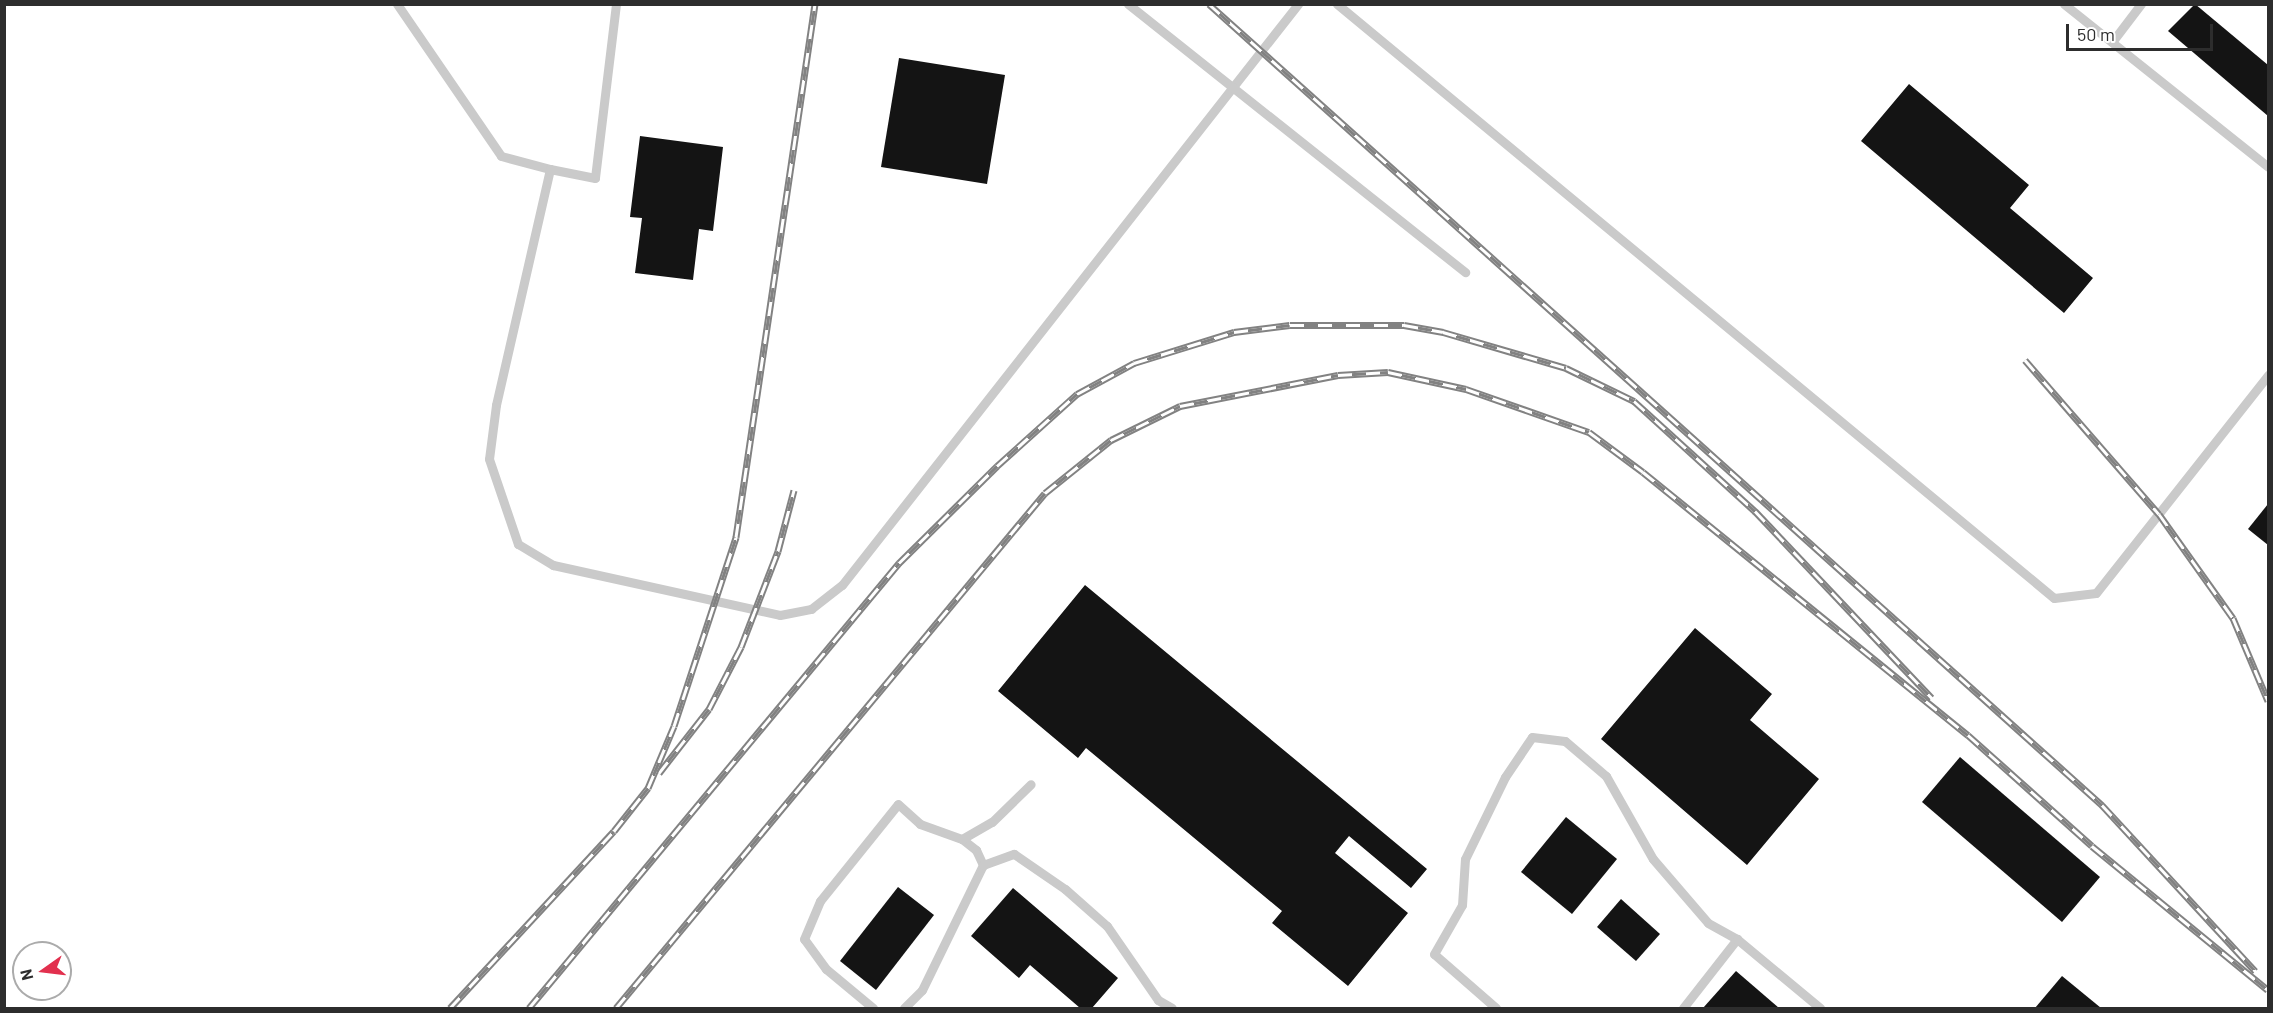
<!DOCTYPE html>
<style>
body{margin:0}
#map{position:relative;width:2273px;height:1013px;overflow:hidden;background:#fff;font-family:Barlow,sans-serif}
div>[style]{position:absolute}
.building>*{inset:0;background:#141414}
.lane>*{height:9px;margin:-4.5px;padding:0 4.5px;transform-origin:4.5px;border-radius:4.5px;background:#cacaca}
.rail>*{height:7px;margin-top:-3.5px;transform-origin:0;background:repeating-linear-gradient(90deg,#fff 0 14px,#828282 0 28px);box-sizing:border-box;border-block:2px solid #828282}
span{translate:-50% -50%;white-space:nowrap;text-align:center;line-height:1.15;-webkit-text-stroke:6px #fff;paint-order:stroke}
.frame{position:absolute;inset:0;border:6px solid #2d2d2d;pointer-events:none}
.north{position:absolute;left:12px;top:941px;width:60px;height:60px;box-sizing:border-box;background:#fff;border:2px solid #ababab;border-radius:50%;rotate:256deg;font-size:16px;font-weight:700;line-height:24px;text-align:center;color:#2d2d2d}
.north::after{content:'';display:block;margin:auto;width:21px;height:27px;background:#e2304e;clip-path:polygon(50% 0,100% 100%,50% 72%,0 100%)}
.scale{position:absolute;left:2066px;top:24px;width:147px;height:27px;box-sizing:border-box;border:3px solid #2d2d2d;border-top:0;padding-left:8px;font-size:18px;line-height:21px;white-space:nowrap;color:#2d2d2d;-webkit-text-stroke:4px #fff;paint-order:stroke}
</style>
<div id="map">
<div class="building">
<i style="clip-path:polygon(2195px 4px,2268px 65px,2268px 116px,2168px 31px)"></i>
<i style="clip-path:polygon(899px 58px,1005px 75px,987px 184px,881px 167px)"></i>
<i style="clip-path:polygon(1909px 84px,2029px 185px,2010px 208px,2093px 278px,2064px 313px,1861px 141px)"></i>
<i style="clip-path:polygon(640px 136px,723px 147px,713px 231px,699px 229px,693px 280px,635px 273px,642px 218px,630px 217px)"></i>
<i style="clip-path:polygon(2268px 504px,2268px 545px,2248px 529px)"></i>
<i style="clip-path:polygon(1085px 585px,1427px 869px,1411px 888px,1349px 836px,1335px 853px,1408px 913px,1348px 986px,1272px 923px,1282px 911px,1086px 748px,1078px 758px,998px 691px)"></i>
<i style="clip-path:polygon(1695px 628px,1772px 694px,1750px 720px,1819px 779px,1747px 865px,1601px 739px)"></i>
<i style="clip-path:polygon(1960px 757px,2100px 877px,2062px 922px,1922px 802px)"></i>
<i style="clip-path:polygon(1566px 817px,1617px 859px,1572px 914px,1521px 872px)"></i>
<i style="clip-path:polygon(898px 887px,934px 915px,876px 990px,840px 961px)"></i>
<i style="clip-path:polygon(1013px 888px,1118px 978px,1092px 1008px,1080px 1008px,1030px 965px,1019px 978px,971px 936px)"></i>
<i style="clip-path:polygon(1621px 899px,1660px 934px,1636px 961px,1597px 927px)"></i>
<i style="clip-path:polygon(1736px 971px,1779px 1008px,1703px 1008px)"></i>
<i style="clip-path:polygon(2062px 976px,2101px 1008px,2035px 1008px)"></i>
</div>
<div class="lane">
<i style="left:397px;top:4px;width:184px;rotate:55.6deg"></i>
<i style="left:501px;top:156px;width:51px;rotate:14.9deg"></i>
<i style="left:616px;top:4px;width:175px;rotate:96.9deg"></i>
<i style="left:595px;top:178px;width:46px;rotate:-168.7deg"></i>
<i style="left:550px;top:169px;width:242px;rotate:102.9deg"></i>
<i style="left:496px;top:405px;width:54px;rotate:97.4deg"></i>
<i style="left:489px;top:459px;width:90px;rotate:71.2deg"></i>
<i style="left:518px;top:544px;width:41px;rotate:31deg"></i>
<i style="left:553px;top:565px;width:232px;rotate:12.4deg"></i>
<i style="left:780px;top:615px;width:32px;rotate:-11deg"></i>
<i style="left:811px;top:609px;width:39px;rotate:-38deg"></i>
<i style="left:842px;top:585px;width:739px;rotate:-51.87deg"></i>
<i style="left:1128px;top:4px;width:431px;rotate:38.5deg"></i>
<i style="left:1337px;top:4px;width:931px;rotate:39.64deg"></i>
<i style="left:2054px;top:598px;width:42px;rotate:-6.8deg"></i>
<i style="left:2096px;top:593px;width:278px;rotate:-51.7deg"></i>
<i style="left:2064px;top:4px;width:261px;rotate:38.6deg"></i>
<i style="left:2112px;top:42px;width:48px;rotate:-52.7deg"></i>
<i style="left:962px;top:839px;width:18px;rotate:38deg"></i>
<i style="left:976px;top:850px;width:17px;rotate:65deg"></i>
<i style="left:873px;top:1008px;width:61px;rotate:-140.3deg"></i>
<i style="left:826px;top:969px;width:37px;rotate:-126deg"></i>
<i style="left:804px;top:939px;width:41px;rotate:-67.2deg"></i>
<i style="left:820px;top:901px;width:124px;rotate:-51.2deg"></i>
<i style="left:898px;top:804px;width:30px;rotate:42deg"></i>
<i style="left:920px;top:824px;width:45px;rotate:19.7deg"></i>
<i style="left:962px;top:839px;width:34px;rotate:-30deg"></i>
<i style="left:992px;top:822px;width:54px;rotate:-44.3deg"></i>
<i style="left:904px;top:1008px;width:25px;rotate:-45deg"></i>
<i style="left:922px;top:990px;width:139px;rotate:-64deg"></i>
<i style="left:983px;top:865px;width:33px;rotate:-20deg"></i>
<i style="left:1014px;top:854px;width:62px;rotate:34.5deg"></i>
<i style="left:1065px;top:889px;width:56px;rotate:41.4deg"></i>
<i style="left:1107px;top:926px;width:90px;rotate:55.4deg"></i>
<i style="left:1158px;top:1000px;width:16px;rotate:30deg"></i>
<i style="left:1496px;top:1008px;width:82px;rotate:-138.9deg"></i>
<i style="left:1434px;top:954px;width:56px;rotate:-60.3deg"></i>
<i style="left:1462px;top:905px;width:46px;rotate:-86.3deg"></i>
<i style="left:1465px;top:859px;width:91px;rotate:-64deg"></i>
<i style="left:1505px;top:777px;width:48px;rotate:-56deg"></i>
<i style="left:1532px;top:737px;width:33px;rotate:7deg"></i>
<i style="left:1565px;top:741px;width:54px;rotate:40.5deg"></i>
<i style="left:1606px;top:776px;width:95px;rotate:60.5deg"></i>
<i style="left:1653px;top:859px;width:84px;rotate:49.3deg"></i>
<i style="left:1708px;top:923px;width:33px;rotate:29deg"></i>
<i style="left:1683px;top:1008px;width:88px;rotate:-52deg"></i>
<i style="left:1737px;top:939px;width:108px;rotate:39.7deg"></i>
</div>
<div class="rail">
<i style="left:1209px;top:4px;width:1200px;rotate:41.89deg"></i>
<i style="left:2102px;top:805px;width:226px;rotate:47.3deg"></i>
<i style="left:2025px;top:360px;width:204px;rotate:49deg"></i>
<i style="left:2159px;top:514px;width:128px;rotate:54.6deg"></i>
<i style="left:2233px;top:618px;width:90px;rotate:67.1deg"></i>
<i style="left:659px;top:773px;width:81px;rotate:-52deg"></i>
<i style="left:709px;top:709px;width:70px;rotate:-62.7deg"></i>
<i style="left:741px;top:647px;width:103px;rotate:-68.9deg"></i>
<i style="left:778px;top:551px;width:63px;rotate:-75.3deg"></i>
<i style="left:450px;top:1008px;width:241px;rotate:-47.2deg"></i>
<i style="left:614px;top:831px;width:55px;rotate:-51.7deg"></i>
<i style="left:648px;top:788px;width:67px;rotate:-67.2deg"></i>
<i style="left:674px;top:726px;width:199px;rotate:-71.8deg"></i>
<i style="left:736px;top:537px;width:539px;rotate:-81.57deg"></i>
<i style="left:529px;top:1008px;width:579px;rotate:-50.26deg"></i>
<i style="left:899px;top:563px;width:138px;rotate:-44.7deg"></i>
<i style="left:997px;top:466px;width:108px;rotate:-42deg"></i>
<i style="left:1077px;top:394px;width:65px;rotate:-28.5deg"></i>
<i style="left:1134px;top:363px;width:105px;rotate:-17.2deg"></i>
<i style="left:1234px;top:332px;width:56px;rotate:-7.1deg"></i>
<i style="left:1290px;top:325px;width:114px"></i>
<i style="left:1404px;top:325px;width:40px;rotate:10deg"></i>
<i style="left:1443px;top:332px;width:128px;rotate:16.3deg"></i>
<i style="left:1566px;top:368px;width:76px;rotate:25.9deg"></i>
<i style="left:1634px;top:401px;width:164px;rotate:42.3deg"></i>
<i style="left:1755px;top:511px;width:257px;rotate:46.6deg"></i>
<i style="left:616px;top:1008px;width:670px;rotate:-50.21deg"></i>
<i style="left:1045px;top:493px;width:85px;rotate:-38.8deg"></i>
<i style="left:1111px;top:440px;width:77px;rotate:-26.2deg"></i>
<i style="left:1180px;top:406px;width:161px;rotate:-11.1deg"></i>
<i style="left:1338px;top:375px;width:50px;rotate:-3.4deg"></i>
<i style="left:1388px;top:372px;width:80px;rotate:12.3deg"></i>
<i style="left:1466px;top:389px;width:130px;rotate:19.3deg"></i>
<i style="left:1589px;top:432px;width:67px;rotate:36.5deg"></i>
<i style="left:1643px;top:472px;width:418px;rotate:39deg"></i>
<i style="left:1968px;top:735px;width:166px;rotate:41.8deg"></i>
<i style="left:2092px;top:846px;width:227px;rotate:39.3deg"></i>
</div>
<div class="frame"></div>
<div class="north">N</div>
<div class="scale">50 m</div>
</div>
